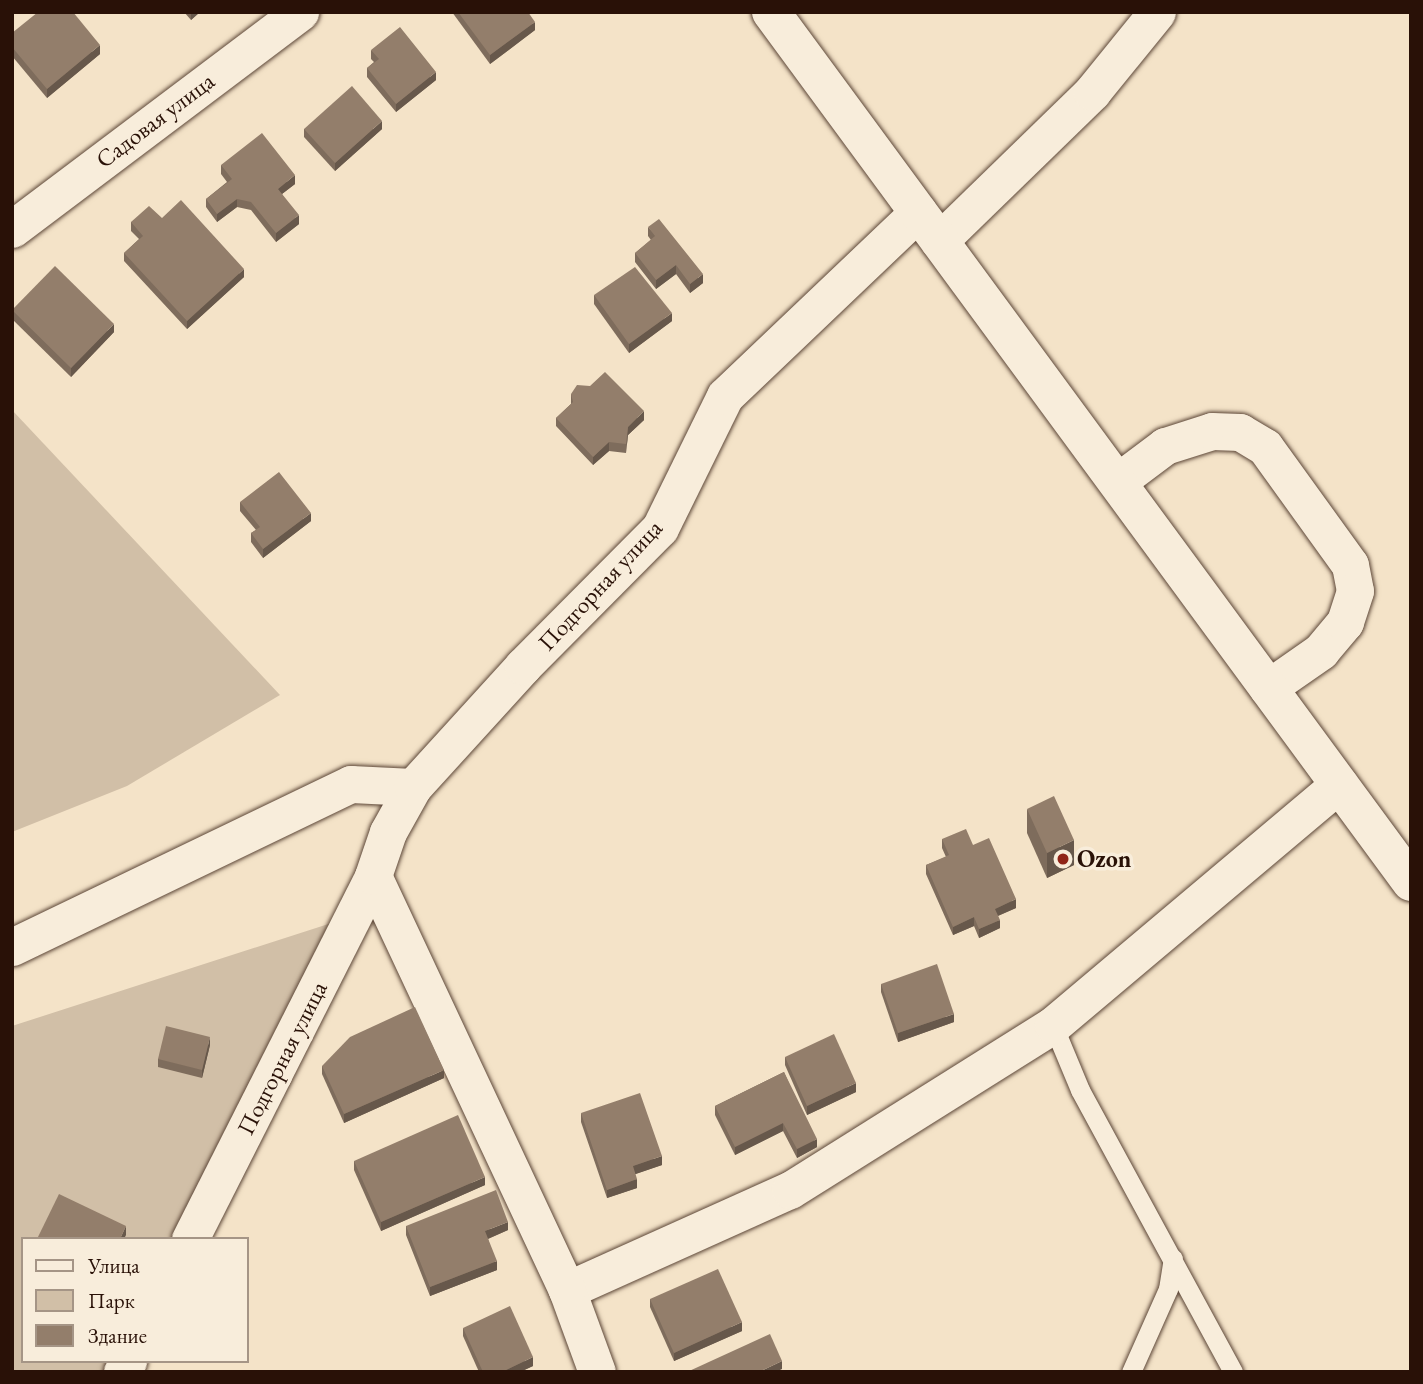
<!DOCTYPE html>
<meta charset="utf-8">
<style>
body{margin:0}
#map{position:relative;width:1423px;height:1384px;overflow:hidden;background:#f4e3c8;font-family:"EB Garamond",serif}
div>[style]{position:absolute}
.green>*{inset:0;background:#d1bfa7}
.roads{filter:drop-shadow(0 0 2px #5c4637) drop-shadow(0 0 2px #5c4637)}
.service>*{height:19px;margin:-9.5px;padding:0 9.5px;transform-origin:9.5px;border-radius:9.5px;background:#f8eddb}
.minor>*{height:37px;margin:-18.5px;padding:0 18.5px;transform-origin:18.5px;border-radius:18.5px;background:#f8eddb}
.tertiary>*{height:38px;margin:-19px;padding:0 19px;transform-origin:19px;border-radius:19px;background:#f8eddb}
.wall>*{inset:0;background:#7e6c5c}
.shaded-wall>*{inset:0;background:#67584b}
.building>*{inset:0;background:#937e6b}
.dots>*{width:19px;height:19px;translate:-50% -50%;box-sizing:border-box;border:4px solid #f8eddb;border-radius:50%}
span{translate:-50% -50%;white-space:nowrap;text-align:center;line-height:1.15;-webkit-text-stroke:7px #f8eddb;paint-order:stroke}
.street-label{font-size:24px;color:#291107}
.poi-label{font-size:24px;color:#291107;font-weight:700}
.left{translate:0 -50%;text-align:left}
.frame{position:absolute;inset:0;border:14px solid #291107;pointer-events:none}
.legend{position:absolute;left:21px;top:1237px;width:228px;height:126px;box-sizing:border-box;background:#f8eddb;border:2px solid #a59586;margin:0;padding:9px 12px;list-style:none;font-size:21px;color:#291107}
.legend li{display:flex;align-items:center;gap:14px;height:35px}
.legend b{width:35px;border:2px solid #a59586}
</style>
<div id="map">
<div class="green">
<i style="clip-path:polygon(12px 410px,280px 695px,127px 786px,12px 832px)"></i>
<i style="clip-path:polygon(347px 918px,187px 1239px,23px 1239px,23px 1361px,126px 1361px,121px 1372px,12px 1372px,12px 1026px)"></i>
</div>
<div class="roads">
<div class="service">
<i style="left:1053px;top:1025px;width:70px;rotate:67.4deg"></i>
<i style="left:1080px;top:1090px;width:321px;rotate:61.5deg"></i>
<i style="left:1131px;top:1372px;width:91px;rotate:-66deg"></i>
<i style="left:1168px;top:1289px;width:31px;rotate:-81deg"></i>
</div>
<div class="minor">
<i style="left:12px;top:229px;width:361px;rotate:-37deg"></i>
<i style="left:939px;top:241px;width:214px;rotate:-44.2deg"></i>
<i style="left:1092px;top:92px;width:103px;rotate:-50.9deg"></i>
<i style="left:1117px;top:482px;width:60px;rotate:-36.9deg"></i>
<i style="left:1165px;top:446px;width:49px;rotate:-17.7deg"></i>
<i style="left:1212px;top:431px;width:28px;rotate:2deg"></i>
<i style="left:1240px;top:432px;width:29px;rotate:31deg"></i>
<i style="left:1265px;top:447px;width:145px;rotate:54.2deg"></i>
<i style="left:1350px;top:565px;width:26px;rotate:79deg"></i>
<i style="left:1355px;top:591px;width:33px;rotate:108deg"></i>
<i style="left:1345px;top:622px;width:38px;rotate:130deg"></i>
<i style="left:1321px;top:651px;width:65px;rotate:145.1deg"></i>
<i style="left:12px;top:947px;width:376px;rotate:-25.7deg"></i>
<i style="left:351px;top:784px;width:62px;rotate:2.8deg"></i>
<i style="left:190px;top:1239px;width:407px;rotate:-63.2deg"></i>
<i style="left:567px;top:1290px;width:244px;rotate:-24.2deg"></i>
<i style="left:790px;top:1190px;width:310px;rotate:-32.1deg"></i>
<i style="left:1053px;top:1025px;width:374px;rotate:-40.1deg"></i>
<i style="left:122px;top:1372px;width:13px;rotate:-61deg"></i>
<i style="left:597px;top:1372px;width:87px;rotate:-110.1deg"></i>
<i style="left:567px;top:1290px;width:457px;rotate:-115.1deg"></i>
<i style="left:373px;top:876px;width:46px;rotate:-71.2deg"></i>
<i style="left:388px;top:832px;width:51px;rotate:-60.9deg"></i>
<i style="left:413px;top:787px;width:164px;rotate:-47.7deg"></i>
<i style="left:523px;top:666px;width:194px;rotate:-45.2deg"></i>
<i style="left:660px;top:528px;width:147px;rotate:-63.8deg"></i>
<i style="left:725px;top:396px;width:267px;rotate:-43.6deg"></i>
</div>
<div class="tertiary">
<i style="left:771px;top:12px;width:1080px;rotate:53.66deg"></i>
</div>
</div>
<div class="wall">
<i style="clip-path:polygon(184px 12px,200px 12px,191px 20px)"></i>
<i style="clip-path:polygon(452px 12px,528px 12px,535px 30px,490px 64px)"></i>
<i style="clip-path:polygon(12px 33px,100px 54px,47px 98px,12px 56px)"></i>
<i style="clip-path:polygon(371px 50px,436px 80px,396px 112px,367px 77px,367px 68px,374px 62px,371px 59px)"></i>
<i style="clip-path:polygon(304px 129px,382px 129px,335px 171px,304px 137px)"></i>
<i style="clip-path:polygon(221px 165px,295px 184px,282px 194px,299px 224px,276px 242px,251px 210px,237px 207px,217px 222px,206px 207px,206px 199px,227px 182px,221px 174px)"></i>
<i style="clip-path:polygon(162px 218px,244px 277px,187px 329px,124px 261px,124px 253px,139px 239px,131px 231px,131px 222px)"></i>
<i style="clip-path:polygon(648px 227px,703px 283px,690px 293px,676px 274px,656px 289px,635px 262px,635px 253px,651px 240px,648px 236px)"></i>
<i style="clip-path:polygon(594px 295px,672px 321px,629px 353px,594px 304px)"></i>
<i style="clip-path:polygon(12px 310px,114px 332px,71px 377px,12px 319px)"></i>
<i style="clip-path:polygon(571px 394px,644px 420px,628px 435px,626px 453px,609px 451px,593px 465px,556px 426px,556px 418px,571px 404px)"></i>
<i style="clip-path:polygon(240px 502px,311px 521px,263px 558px,251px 542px,251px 533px,256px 530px,240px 511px)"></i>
<i style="clip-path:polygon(1027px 809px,1074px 865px,1047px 878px,1027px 833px)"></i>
<i style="clip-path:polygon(942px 839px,973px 845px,1016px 908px,998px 916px,1000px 928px,979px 938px,974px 926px,953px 935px,926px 874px,926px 865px,946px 857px,942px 848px)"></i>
<i style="clip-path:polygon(881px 984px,954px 1022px,898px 1042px,881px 992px)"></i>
<i style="clip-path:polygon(210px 1045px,202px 1078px,158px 1067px,158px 1059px)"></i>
<i style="clip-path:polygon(785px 1057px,856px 1092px,807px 1115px,785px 1065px)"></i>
<i style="clip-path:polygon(322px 1066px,444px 1078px,344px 1123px,322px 1074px)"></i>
<i style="clip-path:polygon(784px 1072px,817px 1147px,797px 1158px,783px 1131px,735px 1155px,715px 1115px,715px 1106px)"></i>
<i style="clip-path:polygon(581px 1113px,662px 1165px,635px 1174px,637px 1188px,607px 1198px,581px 1122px)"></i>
<i style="clip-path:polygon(354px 1161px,485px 1185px,381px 1231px,354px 1170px)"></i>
<i style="clip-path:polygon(406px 1226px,508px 1230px,488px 1239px,497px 1270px,430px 1296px,406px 1235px)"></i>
<i style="clip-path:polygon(650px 1299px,742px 1331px,674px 1361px,650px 1307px)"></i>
<i style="clip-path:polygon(463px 1328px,533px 1366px,520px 1372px,479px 1372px,463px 1336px)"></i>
</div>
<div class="shaded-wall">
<i style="clip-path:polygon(191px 12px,200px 12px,191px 20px)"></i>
<i style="clip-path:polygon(535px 22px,535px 30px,490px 64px,490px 55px)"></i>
<i style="clip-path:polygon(100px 45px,100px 54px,47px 98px,47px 89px)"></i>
<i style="clip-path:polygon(436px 72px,436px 80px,396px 112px,396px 104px)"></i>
<i style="clip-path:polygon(382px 121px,382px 129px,335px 171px,335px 163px)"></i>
<i style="clip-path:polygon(295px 175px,295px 184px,278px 197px,278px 189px)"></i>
<i style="clip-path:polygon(237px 199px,237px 207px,217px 222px,217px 214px)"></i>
<i style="clip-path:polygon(299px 215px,299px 224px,276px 242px,276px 233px)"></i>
<i style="clip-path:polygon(676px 265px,676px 274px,656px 289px,656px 280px)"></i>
<i style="clip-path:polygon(244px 269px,244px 277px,187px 329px,187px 321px)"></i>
<i style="clip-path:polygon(703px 274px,703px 283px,690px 293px,690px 284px)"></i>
<i style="clip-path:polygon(672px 313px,672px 321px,629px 353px,629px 344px)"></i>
<i style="clip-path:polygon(114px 324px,114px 332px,71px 377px,71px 368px)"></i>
<i style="clip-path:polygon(644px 411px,644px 420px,628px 435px,626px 453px,628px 427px)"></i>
<i style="clip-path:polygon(609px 442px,609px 451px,593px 465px,593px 457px)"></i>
<i style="clip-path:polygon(311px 513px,311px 521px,263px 558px,263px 549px)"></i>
<i style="clip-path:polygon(1074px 840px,1074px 865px,1047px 878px,1047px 853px)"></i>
<i style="clip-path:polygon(1016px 899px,1016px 908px,995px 917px,995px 909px)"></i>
<i style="clip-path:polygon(974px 917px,974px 926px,953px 935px,953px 927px)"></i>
<i style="clip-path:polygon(1000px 920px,1000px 928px,979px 938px,979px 929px)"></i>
<i style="clip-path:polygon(954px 1014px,954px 1022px,898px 1042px,898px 1033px)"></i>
<i style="clip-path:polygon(210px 1037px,210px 1045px,202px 1078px,202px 1070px)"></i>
<i style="clip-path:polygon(444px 1070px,444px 1078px,344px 1123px,344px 1114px)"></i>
<i style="clip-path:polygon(856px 1083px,856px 1092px,807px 1115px,807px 1106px)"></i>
<i style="clip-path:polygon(783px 1123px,783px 1131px,735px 1155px,735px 1147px)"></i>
<i style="clip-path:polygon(817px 1139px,817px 1147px,797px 1158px,797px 1149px)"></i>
<i style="clip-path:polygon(662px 1156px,662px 1165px,633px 1175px,633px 1166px)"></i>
<i style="clip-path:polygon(485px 1177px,485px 1185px,381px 1231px,381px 1222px)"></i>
<i style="clip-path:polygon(637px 1179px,637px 1188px,607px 1198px,607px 1190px)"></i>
<i style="clip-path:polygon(508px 1222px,508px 1230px,485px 1240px,485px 1231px)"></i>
<i style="clip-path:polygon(126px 1226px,126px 1235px,124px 1239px,120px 1239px)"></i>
<i style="clip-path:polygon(497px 1261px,497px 1270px,430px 1296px,430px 1287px)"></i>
<i style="clip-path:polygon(742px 1322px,742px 1331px,674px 1361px,674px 1353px)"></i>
<i style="clip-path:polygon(533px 1357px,533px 1366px,520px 1372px,502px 1372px)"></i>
<i style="clip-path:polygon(782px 1361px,782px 1369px,776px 1372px,759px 1372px)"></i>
</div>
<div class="building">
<i style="clip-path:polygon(38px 12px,73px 12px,100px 45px,47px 89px,12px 47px,12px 33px)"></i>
<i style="clip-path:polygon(458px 12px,528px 12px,535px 22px,490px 55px)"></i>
<i style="clip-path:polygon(400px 27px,436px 72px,396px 104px,367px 68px,379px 59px,371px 50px)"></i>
<i style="clip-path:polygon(352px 86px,382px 121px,335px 163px,304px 129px)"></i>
<i style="clip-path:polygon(262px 133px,295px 175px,278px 189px,299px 215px,276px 233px,251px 202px,237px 199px,217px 214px,206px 199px,232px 179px,221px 165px)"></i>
<i style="clip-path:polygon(181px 200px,244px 269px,187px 321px,124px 253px,143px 236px,131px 222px,149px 206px,162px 218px)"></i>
<i style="clip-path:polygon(659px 219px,703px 274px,690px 284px,676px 265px,656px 280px,635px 253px,655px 236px,648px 227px)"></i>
<i style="clip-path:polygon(55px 266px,114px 324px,71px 368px,12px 310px)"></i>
<i style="clip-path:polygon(635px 267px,672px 313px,629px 344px,594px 295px)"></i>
<i style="clip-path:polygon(605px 372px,644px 411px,628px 427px,626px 444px,609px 442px,593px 457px,556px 418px,573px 402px,571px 394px,577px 385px,590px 386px)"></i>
<i style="clip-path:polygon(279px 472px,311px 513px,263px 549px,251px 533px,260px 527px,240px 502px)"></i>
<i style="clip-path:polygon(1054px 796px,1074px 840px,1047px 853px,1027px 809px)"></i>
<i style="clip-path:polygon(966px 829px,973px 845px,989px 838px,1016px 899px,995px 909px,1000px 920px,979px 929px,974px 917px,953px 927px,926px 865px,949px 855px,942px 839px)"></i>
<i style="clip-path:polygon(937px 964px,954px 1014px,898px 1033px,881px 984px)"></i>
<i style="clip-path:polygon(415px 1007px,444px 1070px,344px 1114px,322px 1066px,350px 1037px)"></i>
<i style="clip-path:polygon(166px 1026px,210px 1037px,202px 1070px,158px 1059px)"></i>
<i style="clip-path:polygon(834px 1034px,856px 1083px,807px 1106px,785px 1057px)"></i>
<i style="clip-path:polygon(784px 1072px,817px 1139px,797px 1149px,783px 1123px,735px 1147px,715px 1106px)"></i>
<i style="clip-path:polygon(640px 1093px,662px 1156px,633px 1166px,637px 1179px,607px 1190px,581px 1113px)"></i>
<i style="clip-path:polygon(458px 1115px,485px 1177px,381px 1222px,354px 1161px)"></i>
<i style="clip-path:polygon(496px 1190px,508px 1222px,485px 1231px,497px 1261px,430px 1287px,406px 1226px)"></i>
<i style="clip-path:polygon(59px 1194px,126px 1226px,120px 1239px,37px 1239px)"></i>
<i style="clip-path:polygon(718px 1269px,742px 1322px,674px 1353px,650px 1299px)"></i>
<i style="clip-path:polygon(510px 1306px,533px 1357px,502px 1372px,483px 1372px,463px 1328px)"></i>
<i style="clip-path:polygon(770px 1334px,782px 1361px,759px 1372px,687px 1372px)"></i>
</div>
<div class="dots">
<i style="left:1063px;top:859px;background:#8f2418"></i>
</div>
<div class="street-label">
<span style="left:155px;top:120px;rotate:-37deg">Садовая улица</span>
<span style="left:600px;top:585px;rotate:-47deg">Подгорная улица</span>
<span style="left:282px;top:1058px;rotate:-63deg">Подгорная улица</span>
</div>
<div class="poi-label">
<span class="left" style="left:1077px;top:859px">Ozon</span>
</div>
<div class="frame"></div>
<ul class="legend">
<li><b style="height:9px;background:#f8eddb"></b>Улица</li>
<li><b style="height:19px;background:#d1bfa7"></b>Парк</li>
<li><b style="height:19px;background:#937e6b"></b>Здание</li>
</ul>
</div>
